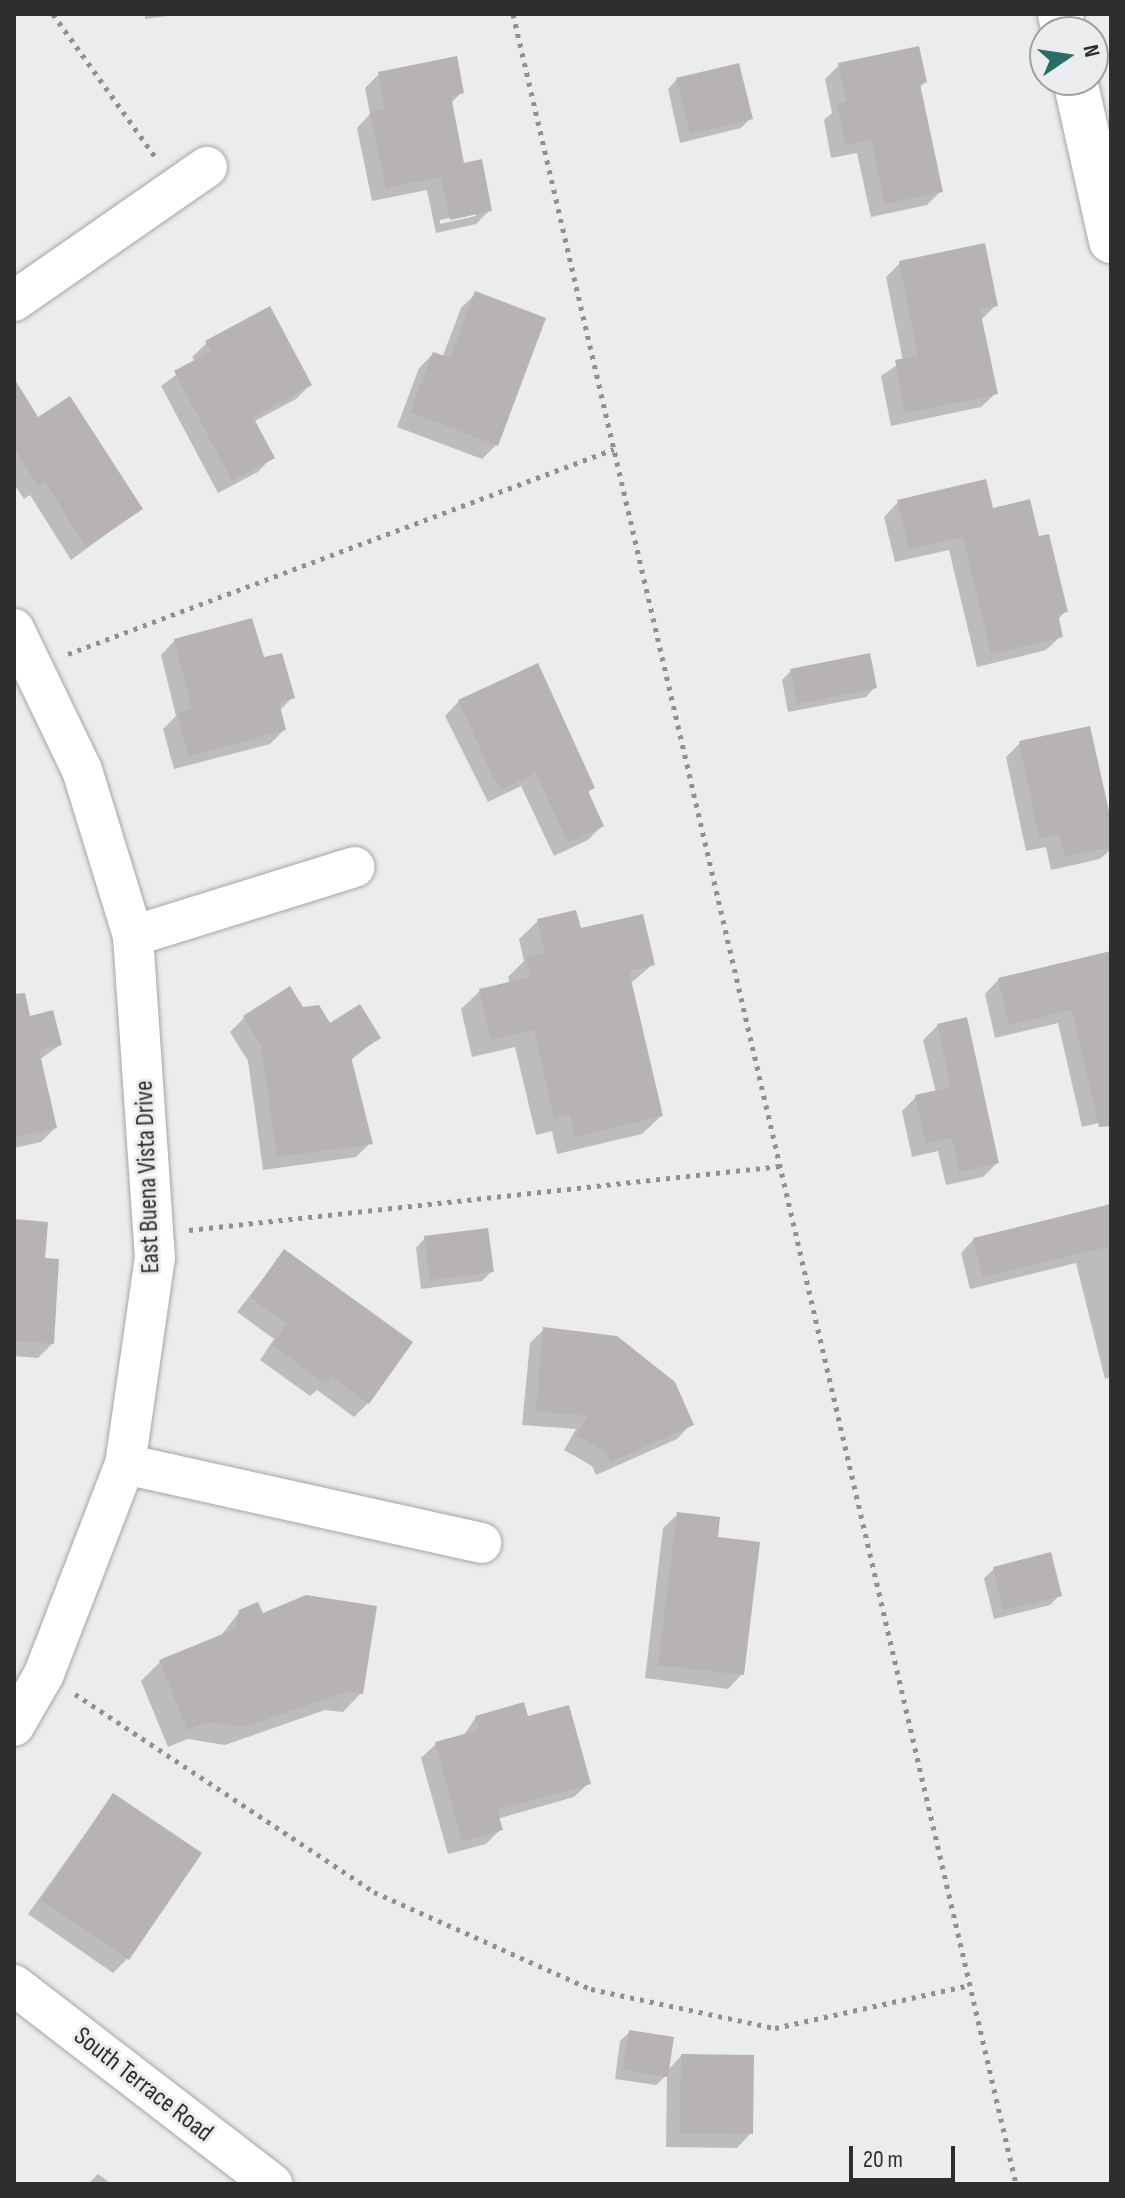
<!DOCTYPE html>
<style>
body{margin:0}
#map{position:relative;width:1125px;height:2198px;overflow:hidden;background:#ebecee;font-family:"Sofia Sans Condensed",sans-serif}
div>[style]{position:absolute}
.shadow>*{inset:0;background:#0003}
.building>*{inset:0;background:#b6b3b2}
.path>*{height:5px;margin-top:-2.5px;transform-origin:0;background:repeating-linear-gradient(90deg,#909092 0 4px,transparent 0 10px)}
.roads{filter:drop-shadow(0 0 2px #a4a5a7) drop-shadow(0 0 2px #a4a5a7)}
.minor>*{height:40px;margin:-20px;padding:0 20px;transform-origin:20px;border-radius:20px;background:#fff}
.tertiary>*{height:44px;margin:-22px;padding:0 22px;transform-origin:22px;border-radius:22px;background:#fff}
span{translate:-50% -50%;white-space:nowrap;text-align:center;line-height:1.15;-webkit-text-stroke:6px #ebecee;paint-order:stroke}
.street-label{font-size:26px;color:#2e2e2f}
.frame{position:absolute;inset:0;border:16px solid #2e2e2f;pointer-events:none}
.north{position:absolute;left:1029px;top:16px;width:80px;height:80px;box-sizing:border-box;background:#ebecee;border:2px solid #9fa0a2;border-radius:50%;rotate:77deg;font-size:22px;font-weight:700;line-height:32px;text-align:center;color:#2e2e2f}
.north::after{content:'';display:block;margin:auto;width:28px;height:36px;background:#276f66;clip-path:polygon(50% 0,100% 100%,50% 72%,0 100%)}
.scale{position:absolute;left:849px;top:2146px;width:106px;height:36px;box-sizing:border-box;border:4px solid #2e2e2f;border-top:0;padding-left:10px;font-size:24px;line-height:28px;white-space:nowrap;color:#2e2e2f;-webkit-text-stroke:6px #ebecee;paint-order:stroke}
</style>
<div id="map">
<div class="shadow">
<i style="clip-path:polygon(145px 14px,182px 14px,145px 19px)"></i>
<i style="clip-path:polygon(839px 65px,925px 82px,919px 88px,941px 191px,927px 205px,871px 217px,857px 153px,831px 158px,824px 120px,832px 113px,825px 79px)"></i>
<i style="clip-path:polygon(evenodd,379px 74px,462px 92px,450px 104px,463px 165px,490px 210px,476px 224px,436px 233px,427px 190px,372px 201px,357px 128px,370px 114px,365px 88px,379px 74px,476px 212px,476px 216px,440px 224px,440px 220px,476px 212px)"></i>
<i style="clip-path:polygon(677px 79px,750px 119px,741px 128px,680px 143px,668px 89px)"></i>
<i style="clip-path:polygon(900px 263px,996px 305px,980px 321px,996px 393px,981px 407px,891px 426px,881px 376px,903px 361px,886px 277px)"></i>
<i style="clip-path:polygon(475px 294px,496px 445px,482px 459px,397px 427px,419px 368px,433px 354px,442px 358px,461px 308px)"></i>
<i style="clip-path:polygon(207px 343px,310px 385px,296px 399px,253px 422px,272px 457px,258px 472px,218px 493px,161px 386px,195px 361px,192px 357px)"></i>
<i style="clip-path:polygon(14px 413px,37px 420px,141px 509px,71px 560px,30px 495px,24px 499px,14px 484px)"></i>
<i style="clip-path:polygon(898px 502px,991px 510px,1038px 539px,1066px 611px,1057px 620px,1061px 636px,1046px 650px,977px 667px,949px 550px,895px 562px,884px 517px)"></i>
<i style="clip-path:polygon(175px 640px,262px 660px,292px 698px,279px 711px,284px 730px,270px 744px,174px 769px,163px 729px,176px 716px,161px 655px)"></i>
<i style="clip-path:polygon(791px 671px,875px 687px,866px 697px,788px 712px,782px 680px)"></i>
<i style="clip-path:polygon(459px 701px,593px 787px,587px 794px,602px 826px,588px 840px,554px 856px,521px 786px,488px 802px,445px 716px)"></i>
<i style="clip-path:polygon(1020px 743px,1111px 830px,1111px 849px,1100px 859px,1051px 870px,1046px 847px,1026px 851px,1006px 757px)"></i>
<i style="clip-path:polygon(538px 921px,579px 931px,653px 964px,630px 984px,661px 1116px,642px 1134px,557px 1154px,552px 1131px,536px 1135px,515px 1047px,472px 1057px,461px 1009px,480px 991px,510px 984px,508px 977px,524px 961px,519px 939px)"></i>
<i style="clip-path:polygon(1111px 954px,1111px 1120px,1082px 1127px,1058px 1023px,995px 1038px,985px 994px,999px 979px)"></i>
<i style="clip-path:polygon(302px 1009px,330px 1026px,378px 1038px,350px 1061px,370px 1143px,356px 1157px,263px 1170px,248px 1061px,230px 1032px,244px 1018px)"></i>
<i style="clip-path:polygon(14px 1023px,60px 1045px,39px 1060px,55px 1128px,41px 1142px,14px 1148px)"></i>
<i style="clip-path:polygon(938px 1025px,997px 1163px,983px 1177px,946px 1185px,938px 1151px,912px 1157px,902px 1111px,916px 1097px,936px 1093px,923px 1040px)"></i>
<i style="clip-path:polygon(1111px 1206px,1111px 1377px,1105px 1379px,1076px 1263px,970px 1289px,961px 1253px,974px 1239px)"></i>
<i style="clip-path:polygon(14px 1221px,43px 1260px,52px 1344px,38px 1358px,14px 1356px)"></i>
<i style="clip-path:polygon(425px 1238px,492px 1271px,482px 1281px,421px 1289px,416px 1248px)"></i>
<i style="clip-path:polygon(285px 1251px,368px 1403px,354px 1417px,317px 1390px,310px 1396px,260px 1360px,274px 1339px,237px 1312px)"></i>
<i style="clip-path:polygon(544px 1329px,691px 1424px,677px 1439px,596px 1475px,592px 1466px,564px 1450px,576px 1429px,522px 1425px,530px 1343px)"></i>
<i style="clip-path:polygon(678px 1514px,715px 1539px,742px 1674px,728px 1689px,645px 1678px,663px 1528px)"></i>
<i style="clip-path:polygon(994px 1569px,1060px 1595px,1050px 1605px,994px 1619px,984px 1578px)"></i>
<i style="clip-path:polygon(240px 1611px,361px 1693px,343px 1712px,325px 1710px,225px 1745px,188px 1739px,168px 1747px,141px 1681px,160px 1662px,219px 1638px)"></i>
<i style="clip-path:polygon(476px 1717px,526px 1719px,589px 1783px,574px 1797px,497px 1819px,500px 1830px,486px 1844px,448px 1854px,421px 1758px,436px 1744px,463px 1736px)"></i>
<i style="clip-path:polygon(113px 1795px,128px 1958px,113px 1973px,28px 1914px)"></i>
<i style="clip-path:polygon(630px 2032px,667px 2071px,681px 2056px,751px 2133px,737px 2148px,666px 2147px,667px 2075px,656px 2085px,615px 2079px,620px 2041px)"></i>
<i style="clip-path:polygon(98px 2174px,112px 2184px,88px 2184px)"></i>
</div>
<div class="building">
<i style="clip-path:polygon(919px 46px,927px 82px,920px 84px,943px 192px,885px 204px,871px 140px,845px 145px,837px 104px,846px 102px,838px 63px)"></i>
<i style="clip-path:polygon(457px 56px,464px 93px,451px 96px,464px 163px,482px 159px,492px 211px,450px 220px,441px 177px,386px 188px,370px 112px,385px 109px,378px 72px)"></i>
<i style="clip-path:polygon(739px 63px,753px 119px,690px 134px,676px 78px)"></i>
<i style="clip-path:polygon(985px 243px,998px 306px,980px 310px,998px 394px,905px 413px,895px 360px,918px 356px,899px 261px)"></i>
<i style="clip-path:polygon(475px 291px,546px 318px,498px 446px,410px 412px,433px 352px,450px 358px)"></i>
<i style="clip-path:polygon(270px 306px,312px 385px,253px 417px,275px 458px,232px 481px,174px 371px,211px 351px,205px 341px)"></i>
<i style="clip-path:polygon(14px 378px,38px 417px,70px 396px,143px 509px,86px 547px,45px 482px,38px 486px,14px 448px)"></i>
<i style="clip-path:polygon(986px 479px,993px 508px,1030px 499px,1039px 536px,1049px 534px,1068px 612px,1058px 614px,1063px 637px,991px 654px,963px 537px,909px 549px,897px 500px)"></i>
<i style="clip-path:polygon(252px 618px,264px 657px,282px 653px,295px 698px,279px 702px,286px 730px,188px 756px,177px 713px,192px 709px,174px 639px)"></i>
<i style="clip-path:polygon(870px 653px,877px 688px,797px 704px,790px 669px)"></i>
<i style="clip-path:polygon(538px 663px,595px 788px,588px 791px,604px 826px,568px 843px,536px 773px,503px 789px,493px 777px,458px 700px)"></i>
<i style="clip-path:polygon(1090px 726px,1111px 820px,1111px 847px,1065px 857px,1060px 834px,1039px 838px,1019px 741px)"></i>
<i style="clip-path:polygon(576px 910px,581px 928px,643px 914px,655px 965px,629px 971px,663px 1116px,575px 1137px,570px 1114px,554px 1118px,534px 1030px,491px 1040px,479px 989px,530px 977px,526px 957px,545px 952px,537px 919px)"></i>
<i style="clip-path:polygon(1111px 951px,1111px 1126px,1099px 1127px,1072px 1010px,1009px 1025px,998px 978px)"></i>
<i style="clip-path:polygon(290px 986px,303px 1007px,319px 1005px,330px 1023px,360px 1004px,381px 1038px,351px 1057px,373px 1144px,277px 1157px,261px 1046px,243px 1016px)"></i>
<i style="clip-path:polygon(25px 993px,30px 1016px,53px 1010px,62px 1045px,39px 1050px,57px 1128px,14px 1138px,14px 994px)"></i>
<i style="clip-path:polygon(967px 1017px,999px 1163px,959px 1172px,952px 1138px,926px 1144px,915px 1095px,951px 1087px,937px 1024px)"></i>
<i style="clip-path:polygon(1111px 1204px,1111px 1246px,983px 1277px,973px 1238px)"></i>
<i style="clip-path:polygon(14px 1219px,48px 1222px,45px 1258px,59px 1259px,54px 1344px,14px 1341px)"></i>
<i style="clip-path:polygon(488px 1228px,494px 1272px,430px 1280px,424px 1236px)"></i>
<i style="clip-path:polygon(284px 1249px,413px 1342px,369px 1404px,331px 1376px,326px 1384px,272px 1345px,287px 1324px,250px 1297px)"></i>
<i style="clip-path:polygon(543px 1327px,617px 1336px,675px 1382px,694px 1425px,610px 1462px,606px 1452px,576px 1435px,588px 1416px,536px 1411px)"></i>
<i style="clip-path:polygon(677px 1512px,720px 1517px,718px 1537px,760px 1542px,744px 1675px,658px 1665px)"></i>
<i style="clip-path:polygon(1051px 1552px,1062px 1596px,1003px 1610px,993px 1567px)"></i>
<i style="clip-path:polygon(306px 1595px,377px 1606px,363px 1694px,345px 1692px,245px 1727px,208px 1722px,187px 1730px,159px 1660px,235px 1629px,239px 1610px,258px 1602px,263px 1613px)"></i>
<i style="clip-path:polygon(524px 1702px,528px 1716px,569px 1705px,591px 1784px,497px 1810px,503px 1830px,462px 1841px,435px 1742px,479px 1730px,475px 1716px)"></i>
<i style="clip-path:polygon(113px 1793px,202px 1853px,129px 1960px,41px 1900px)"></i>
<i style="clip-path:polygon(629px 2030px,674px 2037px,668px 2077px,623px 2070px)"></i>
<i style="clip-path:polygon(681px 2054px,754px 2055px,753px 2134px,680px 2133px)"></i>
</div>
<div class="path">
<i style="left:53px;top:14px;width:178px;rotate:54.4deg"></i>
<i style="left:513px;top:14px;width:2228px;rotate:76.95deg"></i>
<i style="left:68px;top:654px;width:583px;rotate:-20.58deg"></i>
<i style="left:189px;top:1230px;width:595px;rotate:-6.17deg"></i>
<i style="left:75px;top:1694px;width:359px;rotate:33.5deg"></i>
<i style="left:374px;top:1892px;width:238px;rotate:24.1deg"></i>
<i style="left:591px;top:1989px;width:188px;rotate:12deg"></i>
<i style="left:775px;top:2028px;width:200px;rotate:-12.4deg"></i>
</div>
<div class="roads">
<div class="minor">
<i style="left:14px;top:301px;width:235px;rotate:-34.8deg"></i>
<i style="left:14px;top:629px;width:157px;rotate:64.3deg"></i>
<i style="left:82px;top:770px;width:174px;rotate:72.9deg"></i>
<i style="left:133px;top:936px;width:322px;rotate:86.1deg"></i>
<i style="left:155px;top:1257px;width:209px;rotate:98.2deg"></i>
<i style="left:125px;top:1464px;width:225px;rotate:111.1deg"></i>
<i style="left:44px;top:1674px;width:60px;rotate:120deg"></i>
<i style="left:133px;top:936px;width:232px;rotate:-17.3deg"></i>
<i style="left:125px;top:1464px;width:365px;rotate:12.5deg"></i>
<i style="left:14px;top:1985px;width:326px;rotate:37.6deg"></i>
</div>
<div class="tertiary">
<i style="left:1060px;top:14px;width:18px;rotate:77deg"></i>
<i style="left:1075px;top:80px;width:165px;rotate:77.4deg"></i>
</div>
</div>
<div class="street-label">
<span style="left:148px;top:1177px;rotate:-92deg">East Buena Vista Drive</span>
<span style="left:143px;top:2085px;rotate:38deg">South Terrace Road</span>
</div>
<div class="frame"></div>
<div class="north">N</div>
<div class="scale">20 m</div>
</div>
